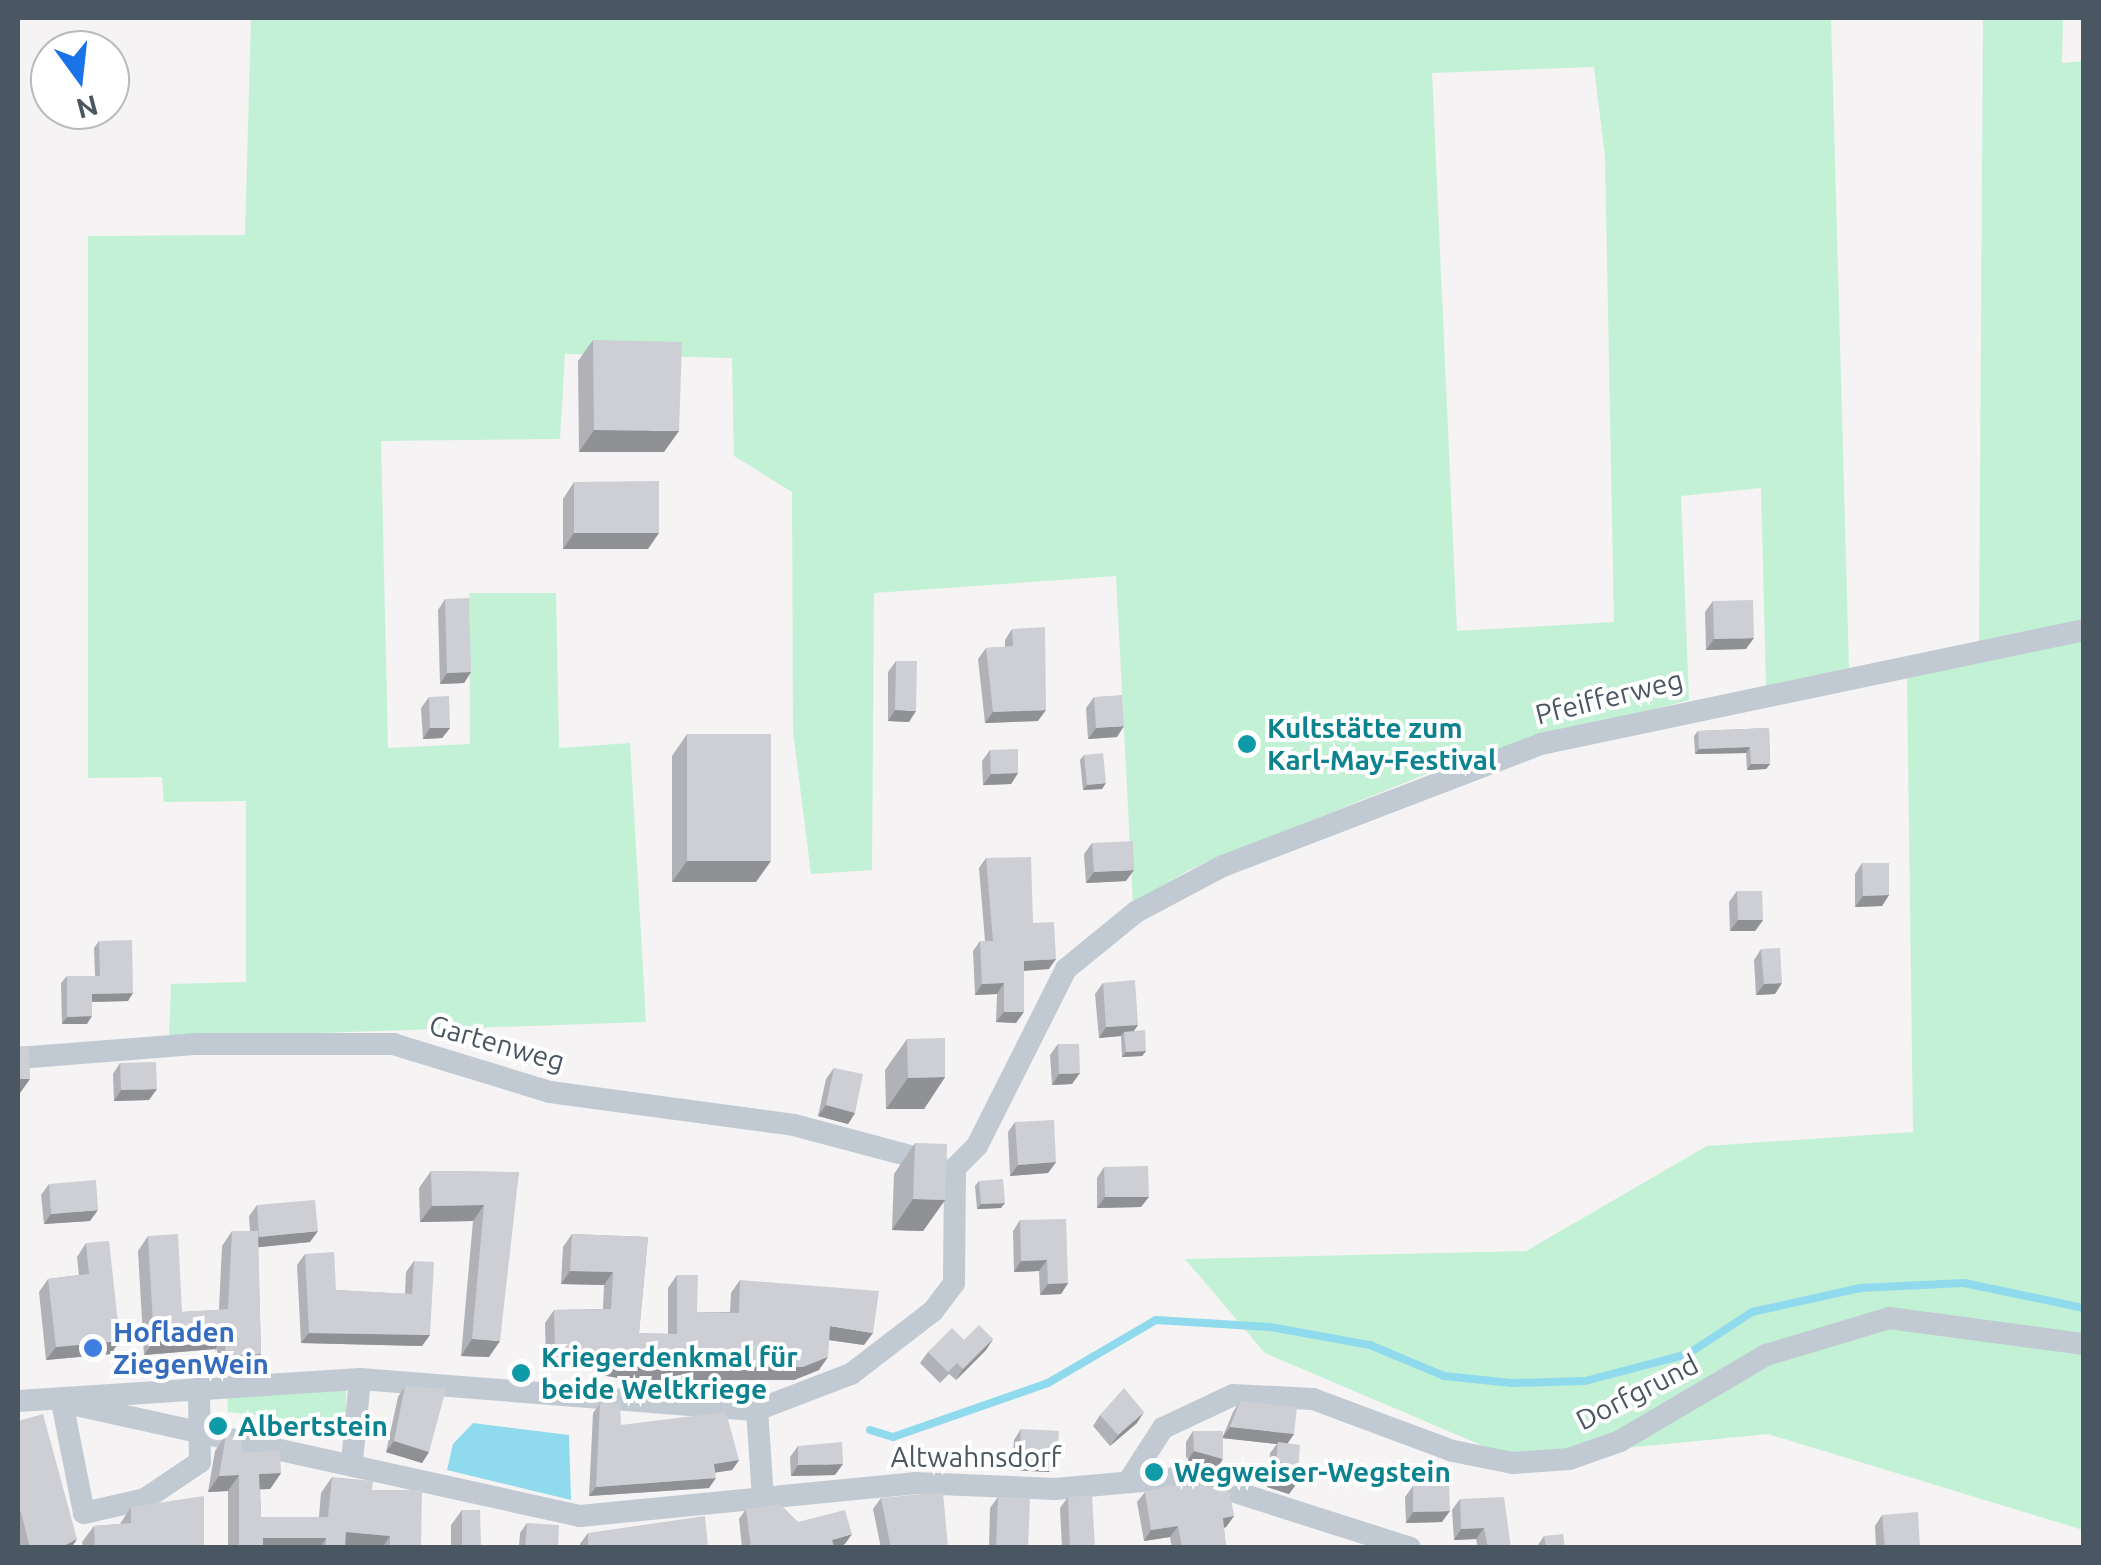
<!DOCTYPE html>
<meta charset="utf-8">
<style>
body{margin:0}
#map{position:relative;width:2101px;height:1565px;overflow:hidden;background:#f5f3f3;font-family:Ubuntu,sans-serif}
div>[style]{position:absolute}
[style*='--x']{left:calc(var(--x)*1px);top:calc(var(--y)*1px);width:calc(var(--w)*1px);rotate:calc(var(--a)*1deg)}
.green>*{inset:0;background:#c3f1d5}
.water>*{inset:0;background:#90daee}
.stream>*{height:8px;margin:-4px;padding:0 4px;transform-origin:4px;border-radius:4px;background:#90daee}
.street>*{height:22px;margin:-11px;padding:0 11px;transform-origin:11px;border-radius:11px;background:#c1cad2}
.wall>*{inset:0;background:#b0b2b7}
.shaded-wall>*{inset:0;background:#909195}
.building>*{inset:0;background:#cdcfd5}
.dots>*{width:28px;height:28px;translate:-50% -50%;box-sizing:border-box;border:5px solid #fff;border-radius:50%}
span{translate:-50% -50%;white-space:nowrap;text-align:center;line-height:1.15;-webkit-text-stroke:8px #fff;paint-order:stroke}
.street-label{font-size:28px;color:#4a5661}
.culture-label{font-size:28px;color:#0d838f;font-weight:700}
.left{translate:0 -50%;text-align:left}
.shop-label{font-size:28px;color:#366cbe;font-weight:700}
.frame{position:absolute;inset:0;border:20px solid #4a5661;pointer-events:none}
.north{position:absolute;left:30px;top:30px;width:100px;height:100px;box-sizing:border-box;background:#fff;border:2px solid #b7bbc0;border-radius:50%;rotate:165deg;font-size:28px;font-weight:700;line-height:40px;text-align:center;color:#4a5661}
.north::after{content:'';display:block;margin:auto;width:35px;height:45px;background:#1a73e8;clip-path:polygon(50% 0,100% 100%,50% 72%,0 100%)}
</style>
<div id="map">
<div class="green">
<div style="clip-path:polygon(evenodd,251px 18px,1831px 18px,1849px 669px,1766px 686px,1761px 488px,1681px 496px,1689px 700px,1461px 760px,1189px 870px,1133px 904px,1116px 576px,874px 593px,872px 870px,811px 874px,793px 731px,792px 492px,734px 456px,732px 358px,565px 354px,560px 439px,381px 441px,388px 748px,470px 744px,469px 593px,556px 593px,559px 748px,630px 743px,646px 1022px,169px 1038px,171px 984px,246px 982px,246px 801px,164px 802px,162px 777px,88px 778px,88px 236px,245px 235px,251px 18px,1594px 67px,1605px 157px,1614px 622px,1457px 631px,1432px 73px,1594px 67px)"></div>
<div style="clip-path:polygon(1983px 18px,2063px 18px,2062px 63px,2084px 61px,2083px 1530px,1768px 1434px,1514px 1459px,1265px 1353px,1185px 1259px,1526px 1251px,1707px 1146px,1913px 1132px,1907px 677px,1979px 645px)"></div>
<div style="clip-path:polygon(346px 1388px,346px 1426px,228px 1412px,227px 1393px)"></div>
</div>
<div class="water">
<div style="clip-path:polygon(473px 1423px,569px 1435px,571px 1500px,447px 1470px,453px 1444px)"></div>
</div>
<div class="stream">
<div style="--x:870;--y:1430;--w:24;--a:17"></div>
<div style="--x:893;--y:1437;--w:164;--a:-19.2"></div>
<div style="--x:1048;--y:1383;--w:125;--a:-30.3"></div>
<div style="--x:1156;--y:1320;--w:114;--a:3.5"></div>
<div style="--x:1270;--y:1327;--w:102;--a:10.2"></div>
<div style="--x:1370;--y:1345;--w:80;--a:22.7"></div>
<div style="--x:1444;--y:1376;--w:68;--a:5.9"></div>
<div style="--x:1512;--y:1383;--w:73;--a:-1.6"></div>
<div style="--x:1585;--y:1381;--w:106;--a:-14.7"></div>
<div style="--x:1688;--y:1354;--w:77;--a:-33.3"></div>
<div style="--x:1752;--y:1312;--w:111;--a:-12.5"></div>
<div style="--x:1860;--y:1288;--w:104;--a:-2.8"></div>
<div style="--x:1964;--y:1283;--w:123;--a:11.8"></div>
</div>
<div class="street">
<div style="--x:18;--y:1058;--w:180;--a:-4.5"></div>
<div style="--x:197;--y:1044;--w:196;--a:0"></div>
<div style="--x:393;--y:1044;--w:164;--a:17"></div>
<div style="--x:550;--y:1092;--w:246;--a:7.7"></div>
<div style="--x:794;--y:1125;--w:148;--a:14.9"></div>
<div style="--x:955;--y:1168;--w:31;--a:-45"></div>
<div style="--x:977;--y:1146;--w:198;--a:-63.3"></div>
<div style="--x:1066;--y:969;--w:90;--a:-39.2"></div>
<div style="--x:1136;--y:912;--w:98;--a:-27.9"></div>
<div style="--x:1223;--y:866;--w:341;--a:-21"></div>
<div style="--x:1541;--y:744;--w:555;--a:-11.86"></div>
<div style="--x:18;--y:1401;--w:343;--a:-3.7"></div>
<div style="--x:360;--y:1379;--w:398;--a:4.5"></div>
<div style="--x:757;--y:1410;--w:101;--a:-21"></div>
<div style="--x:851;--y:1374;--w:103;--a:-37.5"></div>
<div style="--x:933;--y:1311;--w:35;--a:-53"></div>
<div style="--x:954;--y:1283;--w:115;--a:-89.5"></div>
<div style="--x:62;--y:1402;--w:530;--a:12.41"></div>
<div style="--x:580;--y:1516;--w:336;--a:-5.6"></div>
<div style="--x:914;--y:1483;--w:141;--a:2.4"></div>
<div style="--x:1055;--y:1489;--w:134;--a:-5.2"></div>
<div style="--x:1188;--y:1477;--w:233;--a:17.7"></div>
<div style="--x:62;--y:1402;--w:113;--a:78.8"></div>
<div style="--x:84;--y:1513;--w:63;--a:-12.9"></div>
<div style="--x:145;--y:1499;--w:66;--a:-33.9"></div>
<div style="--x:200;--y:1462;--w:74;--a:-90.8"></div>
<div style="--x:757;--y:1410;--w:89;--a:86.1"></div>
<div style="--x:352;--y:1461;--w:82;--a:-84.4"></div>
<div style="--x:1130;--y:1479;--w:61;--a:-57.1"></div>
<div style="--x:1163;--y:1428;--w:77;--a:-25.2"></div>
<div style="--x:1233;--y:1395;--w:80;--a:2.9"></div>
<div style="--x:1313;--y:1399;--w:149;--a:20.4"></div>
<div style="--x:1453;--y:1451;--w:61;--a:11.3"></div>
<div style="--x:1513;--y:1463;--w:56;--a:-4.1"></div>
<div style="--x:1569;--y:1459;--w:54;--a:-19.4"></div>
<div style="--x:1620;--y:1441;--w:169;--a:-30.5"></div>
<div style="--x:1766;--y:1355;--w:128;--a:-16.7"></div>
<div style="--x:1889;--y:1318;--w:197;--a:7.6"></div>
</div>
<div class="wall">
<div style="clip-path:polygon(593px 340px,664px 452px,579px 452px,578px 361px)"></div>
<div style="clip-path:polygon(574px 482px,648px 549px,563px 549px,563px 499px)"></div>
<div style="clip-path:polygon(445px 599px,471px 672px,464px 683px,440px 684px,438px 610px)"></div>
<div style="clip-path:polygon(1713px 601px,1746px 649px,1706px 650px,1705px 612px)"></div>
<div style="clip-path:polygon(1012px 629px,1038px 721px,985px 723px,978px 659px,986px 648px,1005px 647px,1005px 640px)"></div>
<div style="clip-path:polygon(896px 661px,909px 722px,888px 721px,888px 672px)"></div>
<div style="clip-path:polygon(429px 697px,450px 728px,442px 738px,423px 739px,421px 708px)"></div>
<div style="clip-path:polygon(1094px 697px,1117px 737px,1088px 739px,1086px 708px)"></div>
<div style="clip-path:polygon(1769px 728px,1770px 764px,1766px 769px,1747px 770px,1746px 753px,1695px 754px,1694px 736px,1698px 731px)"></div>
<div style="clip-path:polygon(687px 734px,756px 882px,672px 882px,672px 756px)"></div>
<div style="clip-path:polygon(990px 750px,1018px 773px,1011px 784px,983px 785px,982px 761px)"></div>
<div style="clip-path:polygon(1084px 755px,1102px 789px,1083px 790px,1080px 760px)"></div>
<div style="clip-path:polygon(1092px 843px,1126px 881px,1086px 883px,1084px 854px)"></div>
<div style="clip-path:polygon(986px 858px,1033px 923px,1049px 969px,1024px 971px,1016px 1023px,996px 1022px,997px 994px,975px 995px,973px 951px,980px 941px,985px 941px,979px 868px)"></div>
<div style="clip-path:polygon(1862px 863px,1889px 895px,1882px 906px,1855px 907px,1855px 874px)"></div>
<div style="clip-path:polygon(1737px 891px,1763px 920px,1755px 931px,1730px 931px,1729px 902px)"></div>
<div style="clip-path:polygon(99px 941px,128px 1001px,92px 1002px,87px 1024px,62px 1024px,61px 983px,67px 976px,95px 976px,94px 948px)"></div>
<div style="clip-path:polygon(1761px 949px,1775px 994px,1756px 995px,1754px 960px)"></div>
<div style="clip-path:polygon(1103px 983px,1138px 1025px,1134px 1031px,1146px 1051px,1142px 1056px,1122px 1057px,1121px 1036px,1099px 1038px,1095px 994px)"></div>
<div style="clip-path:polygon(907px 1039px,945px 1077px,924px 1109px,886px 1109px,885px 1070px)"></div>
<div style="clip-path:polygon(1058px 1044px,1072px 1084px,1052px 1085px,1050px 1055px)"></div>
<div style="clip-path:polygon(120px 1063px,149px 1100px,114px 1101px,113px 1074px)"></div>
<div style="clip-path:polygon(834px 1068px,855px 1113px,848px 1124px,818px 1116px,826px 1079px)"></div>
<div style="clip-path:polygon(1015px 1122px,1056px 1162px,1048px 1173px,1010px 1176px,1008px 1132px)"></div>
<div style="clip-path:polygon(915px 1143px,945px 1200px,923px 1231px,892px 1230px,894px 1174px)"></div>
<div style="clip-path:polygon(1104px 1167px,1141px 1207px,1097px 1208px,1097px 1178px)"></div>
<div style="clip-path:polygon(431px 1171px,519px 1172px,489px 1357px,461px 1356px,473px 1221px,420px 1222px,419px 1188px)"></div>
<div style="clip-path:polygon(979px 1181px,1001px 1208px,977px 1209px,975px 1186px)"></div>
<div style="clip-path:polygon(49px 1184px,90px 1221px,44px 1224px,41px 1195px)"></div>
<div style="clip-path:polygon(257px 1205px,310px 1242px,258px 1247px,261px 1354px,252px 1368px,216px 1370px,215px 1349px,144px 1355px,138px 1251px,148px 1236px,182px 1312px,219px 1310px,222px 1246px,232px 1231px,250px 1231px,249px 1216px)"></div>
<div style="clip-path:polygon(1020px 1220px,1068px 1283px,1061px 1294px,1040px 1295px,1039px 1271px,1014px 1272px,1013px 1231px)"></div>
<div style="clip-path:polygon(572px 1234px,648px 1237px,639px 1333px,668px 1334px,668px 1288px,677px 1275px,697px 1312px,730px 1312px,731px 1293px,740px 1280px,864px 1345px,829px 1340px,819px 1370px,794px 1380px,630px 1380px,601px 1375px,601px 1364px,546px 1365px,545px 1323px,554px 1310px,603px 1309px,604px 1285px,561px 1284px,563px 1247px)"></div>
<div style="clip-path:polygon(86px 1243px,111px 1354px,46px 1360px,39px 1292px,48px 1279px,79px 1275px,77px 1257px)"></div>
<div style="clip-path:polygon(305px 1254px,336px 1290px,405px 1294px,406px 1272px,414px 1261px,422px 1346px,301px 1343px,297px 1265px)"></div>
<div style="clip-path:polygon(993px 1339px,986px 1350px,956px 1380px,949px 1374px,940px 1383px,920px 1363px,928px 1352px,964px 1340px)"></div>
<div style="clip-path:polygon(405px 1386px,429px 1452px,422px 1463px,386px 1452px,398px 1397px)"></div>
<div style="clip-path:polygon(1240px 1401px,1294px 1434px,1288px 1443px,1297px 1483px,1289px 1494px,1267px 1487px,1270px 1453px,1277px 1444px,1223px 1438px,1216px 1470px,1186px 1462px,1186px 1442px,1193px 1431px,1223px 1436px,1233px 1412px)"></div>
<div style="clip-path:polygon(600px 1404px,621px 1425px,739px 1460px,732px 1470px,715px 1472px,709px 1488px,589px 1496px,593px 1413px)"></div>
<div style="clip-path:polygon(1100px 1415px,1137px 1423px,1110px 1446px,1093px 1426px)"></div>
<div style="clip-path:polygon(18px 1421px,77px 1539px,71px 1548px,18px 1548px)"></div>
<div style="clip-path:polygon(1021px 1429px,1057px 1462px,1049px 1472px,1012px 1470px,1014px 1440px)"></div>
<div style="clip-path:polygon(226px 1435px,241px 1453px,281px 1473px,270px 1489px,260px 1489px,261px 1517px,319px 1517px,321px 1493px,332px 1477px,372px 1490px,421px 1548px,228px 1548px,228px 1491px,208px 1492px,215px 1451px)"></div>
<div style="clip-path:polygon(798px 1446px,835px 1475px,791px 1476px,790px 1457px)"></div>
<div style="clip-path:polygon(1413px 1486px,1442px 1522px,1406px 1523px,1405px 1497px)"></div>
<div style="clip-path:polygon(1145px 1492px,1234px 1516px,1226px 1527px,1224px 1528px,1226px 1548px,1172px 1548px,1170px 1537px,1144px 1541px,1137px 1502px)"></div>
<div style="clip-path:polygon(998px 1497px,1028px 1548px,989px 1548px,990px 1508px)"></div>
<div style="clip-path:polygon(1068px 1497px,1095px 1548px,1062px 1548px,1060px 1508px)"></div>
<div style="clip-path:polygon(881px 1498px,948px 1548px,881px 1548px,873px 1509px)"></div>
<div style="clip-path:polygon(1460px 1499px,1511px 1548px,1478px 1548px,1476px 1539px,1454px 1540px,1452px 1510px)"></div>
<div style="clip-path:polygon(131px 1507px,204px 1548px,83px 1548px,82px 1542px,94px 1526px,120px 1524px)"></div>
<div style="clip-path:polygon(746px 1509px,798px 1522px,845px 1544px,835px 1548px,742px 1548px,739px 1519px)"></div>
<div style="clip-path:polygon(462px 1510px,481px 1548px,451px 1548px,451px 1525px)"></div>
<div style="clip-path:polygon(1882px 1515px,1920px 1548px,1876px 1548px,1875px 1526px)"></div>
<div style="clip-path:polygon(527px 1523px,558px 1548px,519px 1548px,520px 1533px)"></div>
<div style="clip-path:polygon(588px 1533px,708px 1548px,580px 1548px,580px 1544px)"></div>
<div style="clip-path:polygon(1544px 1536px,1565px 1548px,1536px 1548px)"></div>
</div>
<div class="shaded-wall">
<div style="clip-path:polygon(594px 430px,679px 431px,664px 452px,579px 452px)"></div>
<div style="clip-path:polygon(574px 533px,659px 533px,648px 549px,563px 549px)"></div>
<div style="clip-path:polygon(1754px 638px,1746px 649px,1706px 650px,1714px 639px)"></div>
<div style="clip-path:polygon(471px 672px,464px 683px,440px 684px,447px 673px)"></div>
<div style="clip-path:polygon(895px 710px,916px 711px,909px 722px,888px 721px)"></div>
<div style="clip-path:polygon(1046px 710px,1038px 721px,985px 723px,993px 712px)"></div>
<div style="clip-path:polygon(1124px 726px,1117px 737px,1088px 739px,1096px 728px)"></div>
<div style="clip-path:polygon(430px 728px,450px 728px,442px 738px,423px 739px)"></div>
<div style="clip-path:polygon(1750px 747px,1746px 753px,1695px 754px,1699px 749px)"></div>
<div style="clip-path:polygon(1751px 764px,1770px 764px,1766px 769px,1747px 770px)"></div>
<div style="clip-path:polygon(1018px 773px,1011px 784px,983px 785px,991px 774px)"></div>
<div style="clip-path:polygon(1106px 783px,1102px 789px,1083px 790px,1087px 785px)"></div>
<div style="clip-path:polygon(687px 861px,771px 861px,756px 882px,672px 882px)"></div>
<div style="clip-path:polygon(1134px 870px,1126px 881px,1086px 883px,1094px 872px)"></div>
<div style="clip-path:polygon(1889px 895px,1882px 906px,1855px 907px,1863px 896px)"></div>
<div style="clip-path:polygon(1738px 920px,1763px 920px,1755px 931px,1730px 931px)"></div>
<div style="clip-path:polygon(1056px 959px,1049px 969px,1017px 971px,1024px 961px)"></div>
<div style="clip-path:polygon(1004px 983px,997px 994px,975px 995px,982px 984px)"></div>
<div style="clip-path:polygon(1782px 983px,1775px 994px,1756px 995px,1764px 984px)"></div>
<div style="clip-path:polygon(133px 993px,128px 1001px,86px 1002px,92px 994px)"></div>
<div style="clip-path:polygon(1004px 1012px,1024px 1012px,1016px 1023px,996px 1022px)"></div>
<div style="clip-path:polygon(92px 1016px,87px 1024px,62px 1024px,67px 1017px)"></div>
<div style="clip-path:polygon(1138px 1025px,1131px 1035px,1124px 1032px,1121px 1036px,1099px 1038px,1106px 1027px)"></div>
<div style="clip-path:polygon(1146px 1051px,1142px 1056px,1122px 1057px,1126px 1052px)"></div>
<div style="clip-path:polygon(1080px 1073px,1072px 1084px,1052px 1085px,1059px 1074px)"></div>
<div style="clip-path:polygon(945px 1077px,924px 1109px,886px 1109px,908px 1078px)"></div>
<div style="clip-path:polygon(18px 1079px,30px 1079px,18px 1096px)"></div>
<div style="clip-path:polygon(157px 1089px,149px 1100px,114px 1101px,121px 1090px)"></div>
<div style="clip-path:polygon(826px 1105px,855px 1113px,848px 1124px,818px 1116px)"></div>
<div style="clip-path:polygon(1056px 1162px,1048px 1173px,1010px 1176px,1018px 1165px)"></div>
<div style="clip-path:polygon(1105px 1197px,1149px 1197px,1141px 1207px,1097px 1208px)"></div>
<div style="clip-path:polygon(913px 1199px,945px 1200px,923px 1231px,892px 1230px)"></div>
<div style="clip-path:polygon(1005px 1203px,1001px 1208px,977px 1209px,981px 1204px)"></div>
<div style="clip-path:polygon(484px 1205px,473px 1221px,420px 1222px,432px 1206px)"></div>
<div style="clip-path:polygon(98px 1210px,90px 1221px,44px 1224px,51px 1214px)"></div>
<div style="clip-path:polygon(318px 1231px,310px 1242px,252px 1248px,259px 1237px)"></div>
<div style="clip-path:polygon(1047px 1260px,1039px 1271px,1014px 1272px,1021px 1261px)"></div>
<div style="clip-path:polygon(570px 1271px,613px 1272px,604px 1285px,561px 1284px)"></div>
<div style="clip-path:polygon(1068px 1283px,1061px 1294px,1040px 1295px,1048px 1284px)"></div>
<div style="clip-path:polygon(830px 1326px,873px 1333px,864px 1345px,821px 1339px)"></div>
<div style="clip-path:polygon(309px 1333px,430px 1335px,422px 1346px,301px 1343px)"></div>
<div style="clip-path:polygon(224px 1334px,215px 1349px,144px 1355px,154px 1341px)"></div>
<div style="clip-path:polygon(472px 1339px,500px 1341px,489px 1357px,461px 1356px)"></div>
<div style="clip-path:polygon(993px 1339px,986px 1350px,956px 1380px,963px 1369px)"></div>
<div style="clip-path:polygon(120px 1341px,111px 1354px,46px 1360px,56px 1347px)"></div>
<div style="clip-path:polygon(610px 1351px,601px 1364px,546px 1365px,555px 1352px)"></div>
<div style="clip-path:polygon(261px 1354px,252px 1368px,216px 1370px,226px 1356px)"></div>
<div style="clip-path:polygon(828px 1357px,819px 1370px,794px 1380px,630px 1380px,601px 1375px,610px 1362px)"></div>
<div style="clip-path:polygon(1144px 1412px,1137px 1423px,1110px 1446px,1118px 1435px)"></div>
<div style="clip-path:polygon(1230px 1427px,1294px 1434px,1286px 1445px,1222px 1438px)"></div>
<div style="clip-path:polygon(394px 1441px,429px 1452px,422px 1463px,386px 1452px)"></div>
<div style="clip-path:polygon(1194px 1451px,1223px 1459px,1216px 1470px,1186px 1462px)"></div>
<div style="clip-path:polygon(1019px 1459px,1057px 1462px,1049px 1472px,1012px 1470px)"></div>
<div style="clip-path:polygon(739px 1460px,732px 1470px,707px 1474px,714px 1464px)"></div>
<div style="clip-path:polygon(843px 1464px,835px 1475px,791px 1476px,798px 1465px)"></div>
<div style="clip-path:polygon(281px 1473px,270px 1489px,248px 1490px,259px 1474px)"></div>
<div style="clip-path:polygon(239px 1475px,228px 1491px,208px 1492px,219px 1476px)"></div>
<div style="clip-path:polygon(1275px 1476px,1297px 1483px,1289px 1494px,1267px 1487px)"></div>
<div style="clip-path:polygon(716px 1478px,709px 1488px,589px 1496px,596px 1487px)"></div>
<div style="clip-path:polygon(1450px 1511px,1442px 1522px,1406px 1523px,1413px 1512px)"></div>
<div style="clip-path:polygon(1234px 1516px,1226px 1527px,1215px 1529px,1223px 1518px)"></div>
<div style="clip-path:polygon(1178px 1526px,1170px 1537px,1144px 1541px,1151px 1530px)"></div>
<div style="clip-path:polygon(1484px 1528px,1476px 1539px,1454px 1540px,1461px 1529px)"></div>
<div style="clip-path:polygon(346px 1532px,390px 1536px,382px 1548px,335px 1548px)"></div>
<div style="clip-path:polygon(852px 1534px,845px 1544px,835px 1548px,832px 1540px)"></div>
<div style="clip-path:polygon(263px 1538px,326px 1538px,320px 1548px,256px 1548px)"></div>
<div style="clip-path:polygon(77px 1539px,71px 1548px,60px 1548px)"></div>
</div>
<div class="building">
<div style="clip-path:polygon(593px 340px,682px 342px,679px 431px,594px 430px)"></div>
<div style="clip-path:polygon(659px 481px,659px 533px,574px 533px,574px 482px)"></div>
<div style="clip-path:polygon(469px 598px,471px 672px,447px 673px,445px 599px)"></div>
<div style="clip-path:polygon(1753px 600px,1754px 638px,1714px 639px,1713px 601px)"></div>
<div style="clip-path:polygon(1045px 627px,1046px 710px,993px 712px,986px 648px,1013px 646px,1012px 629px)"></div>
<div style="clip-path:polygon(896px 661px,917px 661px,916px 711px,895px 710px)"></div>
<div style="clip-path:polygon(1122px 695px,1124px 726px,1096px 728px,1094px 697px)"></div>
<div style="clip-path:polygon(449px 696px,450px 728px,430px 728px,429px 697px)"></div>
<div style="clip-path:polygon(1769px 728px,1770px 764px,1751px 764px,1750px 747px,1699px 749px,1698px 731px)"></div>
<div style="clip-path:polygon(687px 734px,771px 734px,771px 861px,687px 861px)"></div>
<div style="clip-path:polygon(1018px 749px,1018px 773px,991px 774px,990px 750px)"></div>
<div style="clip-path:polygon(1103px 753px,1106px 783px,1087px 785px,1084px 755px)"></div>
<div style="clip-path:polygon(1133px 841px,1134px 870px,1094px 872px,1092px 843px)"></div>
<div style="clip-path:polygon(1031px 857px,1033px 923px,1054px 922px,1056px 959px,1024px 961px,1024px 1012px,1004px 1012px,1004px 983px,982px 984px,980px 941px,993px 941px,986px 858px)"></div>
<div style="clip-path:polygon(1862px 863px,1889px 863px,1889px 895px,1863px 896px)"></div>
<div style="clip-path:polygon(1737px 891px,1762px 891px,1763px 920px,1738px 920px)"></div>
<div style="clip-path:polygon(132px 940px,133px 993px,92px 994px,92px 1016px,67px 1017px,67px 976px,100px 976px,99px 941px)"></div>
<div style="clip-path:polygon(1780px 948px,1782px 983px,1764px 984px,1761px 949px)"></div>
<div style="clip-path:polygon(1135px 980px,1138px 1025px,1106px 1027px,1103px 983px)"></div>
<div style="clip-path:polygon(1145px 1030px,1146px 1051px,1126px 1052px,1124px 1032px)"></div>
<div style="clip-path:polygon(945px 1038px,945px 1077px,908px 1078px,907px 1039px)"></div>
<div style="clip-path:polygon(1058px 1044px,1079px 1044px,1080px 1073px,1059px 1074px)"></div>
<div style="clip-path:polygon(29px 1046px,30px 1079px,18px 1079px,18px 1047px)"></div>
<div style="clip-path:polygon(156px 1062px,157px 1089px,121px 1090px,120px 1063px)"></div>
<div style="clip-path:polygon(834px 1068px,863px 1074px,855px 1113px,826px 1105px)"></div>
<div style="clip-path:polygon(1054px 1120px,1056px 1162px,1018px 1165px,1015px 1122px)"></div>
<div style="clip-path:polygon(915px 1143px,947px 1144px,945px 1200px,913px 1199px)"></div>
<div style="clip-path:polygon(1148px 1166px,1149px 1197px,1105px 1197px,1104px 1167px)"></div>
<div style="clip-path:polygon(431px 1171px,519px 1172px,500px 1341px,472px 1339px,484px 1205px,432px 1206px)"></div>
<div style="clip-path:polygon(1003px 1179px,1005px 1203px,981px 1204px,979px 1181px)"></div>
<div style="clip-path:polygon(96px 1180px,98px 1210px,51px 1214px,49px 1184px)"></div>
<div style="clip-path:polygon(315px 1200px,318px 1231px,259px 1237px,257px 1205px)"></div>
<div style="clip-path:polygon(1066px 1219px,1068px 1283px,1048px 1284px,1047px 1260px,1021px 1261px,1020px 1220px)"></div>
<div style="clip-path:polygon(232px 1231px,258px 1231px,261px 1354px,226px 1356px,224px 1334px,154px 1341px,148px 1236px,178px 1234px,182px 1312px,228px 1309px)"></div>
<div style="clip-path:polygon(572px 1234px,648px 1237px,639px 1333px,677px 1334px,677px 1275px,698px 1275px,697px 1312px,739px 1313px,740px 1280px,879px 1291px,873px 1333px,830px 1326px,828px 1357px,803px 1367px,639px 1367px,610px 1362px,610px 1351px,555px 1352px,554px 1310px,611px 1309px,613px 1272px,570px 1271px)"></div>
<div style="clip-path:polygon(109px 1241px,120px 1341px,56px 1347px,48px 1279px,89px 1274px,86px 1243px)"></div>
<div style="clip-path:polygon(334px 1252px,336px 1290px,412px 1294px,414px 1261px,434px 1262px,430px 1335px,309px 1333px,305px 1254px)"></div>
<div style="clip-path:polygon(979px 1325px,993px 1339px,963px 1369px,957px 1363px,948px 1372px,928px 1352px,952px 1328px,964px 1340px)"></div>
<div style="clip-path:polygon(405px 1386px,446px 1389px,429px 1452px,394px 1441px)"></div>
<div style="clip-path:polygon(1124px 1388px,1144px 1412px,1118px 1435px,1100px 1415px)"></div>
<div style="clip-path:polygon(1240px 1401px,1297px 1407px,1294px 1434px,1230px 1427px)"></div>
<div style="clip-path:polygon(600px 1404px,620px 1404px,621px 1425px,726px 1412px,739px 1460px,714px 1464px,716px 1478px,596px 1487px)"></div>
<div style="clip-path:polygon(43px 1414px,77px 1539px,60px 1548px,30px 1548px,21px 1512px,18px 1513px,18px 1475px,19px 1475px,18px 1468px,18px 1421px)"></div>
<div style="clip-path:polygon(1021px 1429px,1059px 1431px,1057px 1462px,1019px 1459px)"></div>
<div style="clip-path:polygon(1193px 1431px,1223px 1431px,1223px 1459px,1194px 1451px)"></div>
<div style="clip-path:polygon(226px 1435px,242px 1439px,241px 1453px,280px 1450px,281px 1473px,259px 1474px,261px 1517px,328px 1517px,332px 1477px,373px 1481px,372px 1490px,422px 1490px,421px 1548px,390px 1548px,390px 1536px,346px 1532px,345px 1548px,326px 1548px,326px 1538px,263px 1538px,263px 1548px,239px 1548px,239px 1475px,219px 1476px)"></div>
<div style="clip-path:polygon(842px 1442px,843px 1464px,798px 1465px,798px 1446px)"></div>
<div style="clip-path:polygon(1278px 1442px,1300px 1445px,1297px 1483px,1275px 1476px)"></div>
<div style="clip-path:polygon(1194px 1481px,1230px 1493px,1234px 1516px,1223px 1518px,1226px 1548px,1182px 1548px,1178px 1526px,1151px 1530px,1145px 1492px)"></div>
<div style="clip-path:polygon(1449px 1485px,1450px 1511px,1413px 1512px,1413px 1486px)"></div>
<div style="clip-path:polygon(943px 1492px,948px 1548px,891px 1548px,881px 1498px)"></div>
<div style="clip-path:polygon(1092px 1495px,1095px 1548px,1070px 1548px,1068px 1497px)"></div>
<div style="clip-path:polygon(204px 1496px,204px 1548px,95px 1548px,94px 1526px,131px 1523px,131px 1507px)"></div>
<div style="clip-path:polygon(998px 1497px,1030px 1498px,1028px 1548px,996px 1548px)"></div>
<div style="clip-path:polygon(1504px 1497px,1511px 1548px,1488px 1548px,1484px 1528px,1461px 1529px,1460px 1499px)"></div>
<div style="clip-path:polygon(780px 1504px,798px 1522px,845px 1510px,852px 1534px,832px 1540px,834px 1548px,751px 1548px,746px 1509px)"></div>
<div style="clip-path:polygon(462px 1510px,480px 1510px,481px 1548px,462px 1548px)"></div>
<div style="clip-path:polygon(1918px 1512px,1920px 1548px,1885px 1548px,1882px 1515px)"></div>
<div style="clip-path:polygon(705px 1516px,708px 1548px,588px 1548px,588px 1533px)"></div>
<div style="clip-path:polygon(527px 1523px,559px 1525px,558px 1548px,525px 1548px)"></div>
<div style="clip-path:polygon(1563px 1534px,1565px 1548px,1546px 1548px,1544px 1536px)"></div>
</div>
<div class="dots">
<div style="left:1247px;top:744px;background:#0f9aa8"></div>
<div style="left:93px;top:1348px;background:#3f7fe0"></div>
<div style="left:521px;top:1373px;background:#0f9aa8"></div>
<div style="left:218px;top:1426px;background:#0f9aa8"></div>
<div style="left:1154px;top:1472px;background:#0f9aa8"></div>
</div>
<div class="street-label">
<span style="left:1609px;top:697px;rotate:-14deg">Pfeifferweg</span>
<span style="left:497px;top:1043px;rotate:16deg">Gartenweg</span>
<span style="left:1637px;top:1392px;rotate:-27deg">Dorfgrund</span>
<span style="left:976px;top:1457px">Altwahnsdorf</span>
</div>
<div class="culture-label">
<span class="left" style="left:1267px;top:744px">Kultstätte zum<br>Karl-May-Festival</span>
<span class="left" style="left:541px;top:1373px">Kriegerdenkmal für<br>beide Weltkriege</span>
<span class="left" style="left:238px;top:1426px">Albertstein</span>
<span class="left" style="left:1174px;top:1472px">Wegweiser-Wegstein</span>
</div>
<div class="shop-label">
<span class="left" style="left:113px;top:1348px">Hofladen<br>ZiegenWein</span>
</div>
<div class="frame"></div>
<div class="north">N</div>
</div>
